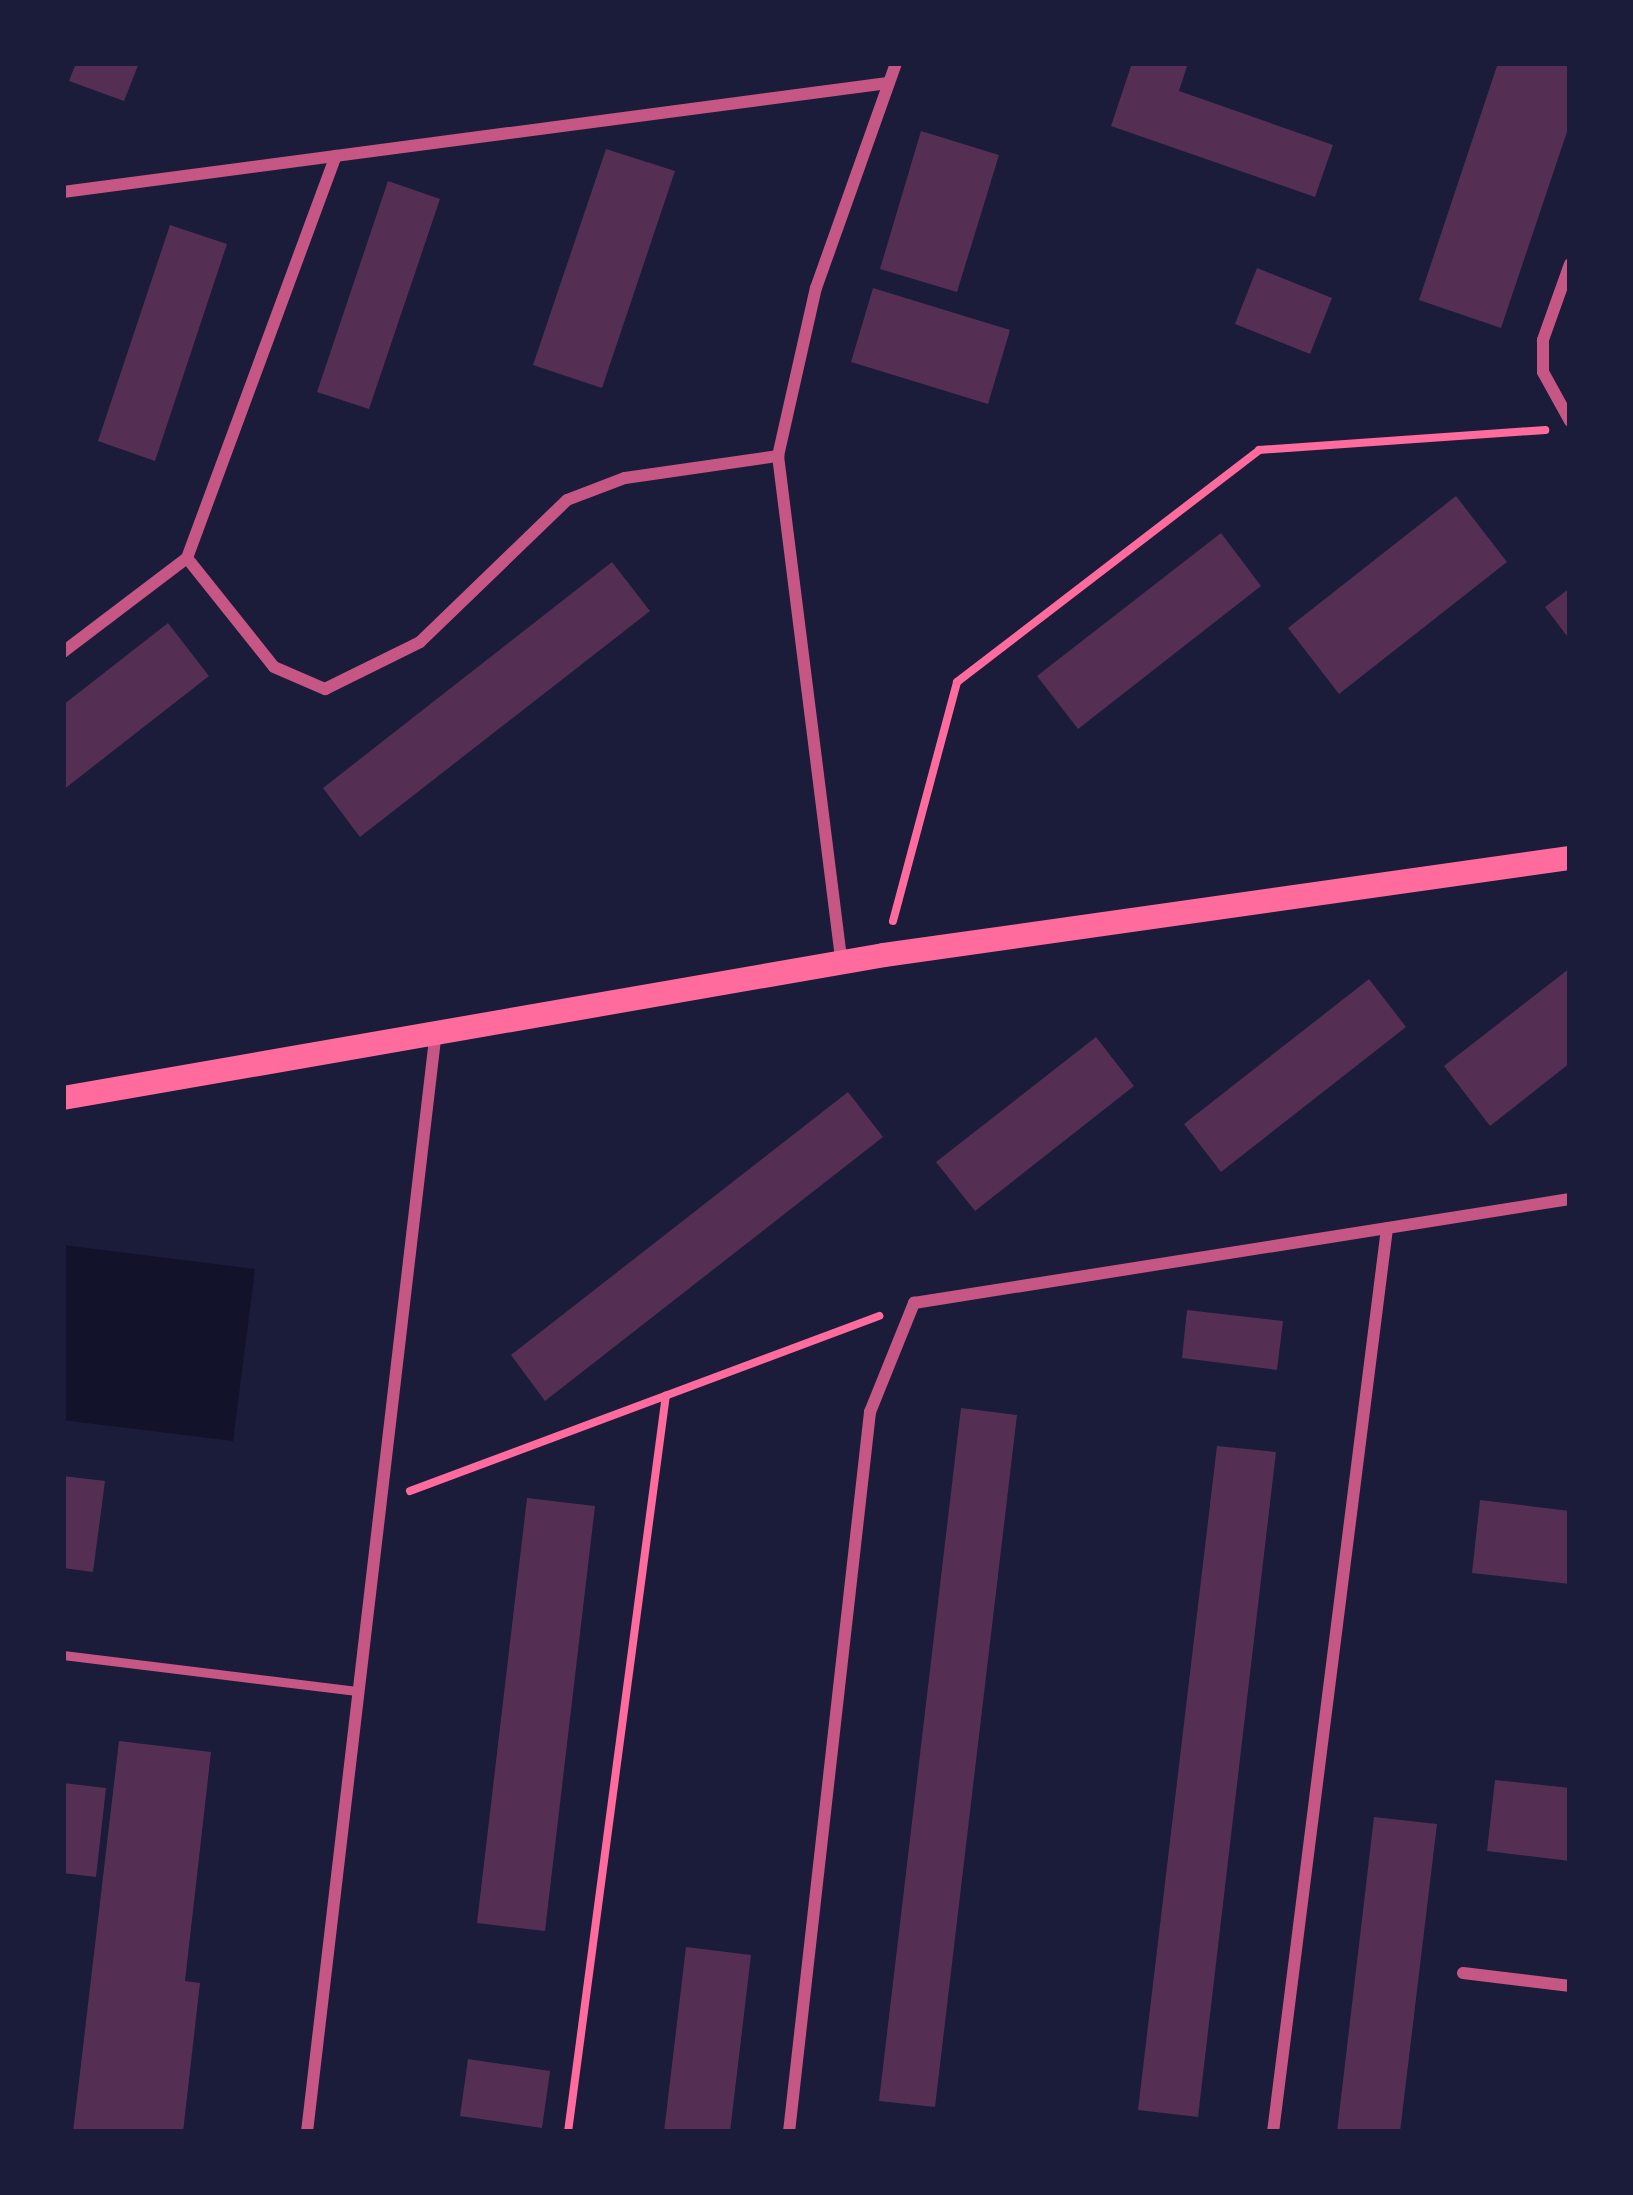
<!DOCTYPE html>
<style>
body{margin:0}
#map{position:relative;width:1633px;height:2195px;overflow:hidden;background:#1b1b3a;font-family:Barlow,sans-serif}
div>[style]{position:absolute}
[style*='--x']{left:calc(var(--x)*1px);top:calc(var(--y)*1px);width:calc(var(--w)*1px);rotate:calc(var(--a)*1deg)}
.water>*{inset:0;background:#12122b}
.building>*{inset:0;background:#542f53}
.path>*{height:8px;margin:-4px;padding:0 4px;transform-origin:4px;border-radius:4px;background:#ff6b9d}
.service>*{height:9px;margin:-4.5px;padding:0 4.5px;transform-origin:4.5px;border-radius:4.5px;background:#c65784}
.minor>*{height:12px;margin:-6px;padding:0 6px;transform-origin:6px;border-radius:6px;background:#c65784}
.secondary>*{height:24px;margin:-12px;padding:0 12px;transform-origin:12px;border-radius:12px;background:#ff6b9d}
span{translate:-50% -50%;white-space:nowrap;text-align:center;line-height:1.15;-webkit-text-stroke:12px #1b1b3a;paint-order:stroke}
.frame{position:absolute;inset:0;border:66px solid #1b1b3a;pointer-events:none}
</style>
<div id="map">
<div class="water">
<div style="clip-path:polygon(63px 1245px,255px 1269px,233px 1441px,63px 1420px)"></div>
</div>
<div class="building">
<div style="clip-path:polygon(76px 63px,139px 63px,124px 101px,69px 81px)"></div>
<div style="clip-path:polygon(1132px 63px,1188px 63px,1179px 91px,1333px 145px,1315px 197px,1111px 126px)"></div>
<div style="clip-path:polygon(1498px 63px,1570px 63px,1570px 123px,1501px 328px,1419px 300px)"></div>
<div style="clip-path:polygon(921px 131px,999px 155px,957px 292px,880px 269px)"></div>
<div style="clip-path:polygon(606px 149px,675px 171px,602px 388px,533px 365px)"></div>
<div style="clip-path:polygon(388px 181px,440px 199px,369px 409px,317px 392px)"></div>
<div style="clip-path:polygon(170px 225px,227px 244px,155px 461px,98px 441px)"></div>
<div style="clip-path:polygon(1257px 268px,1332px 298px,1310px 354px,1235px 324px)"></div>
<div style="clip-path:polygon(873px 288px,1010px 330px,988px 404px,851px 362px)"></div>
<div style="clip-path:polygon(1456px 496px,1507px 562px,1339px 694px,1288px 628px)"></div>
<div style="clip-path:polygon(1221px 533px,1261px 586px,1078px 729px,1037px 676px)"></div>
<div style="clip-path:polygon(612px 562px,650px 611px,360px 837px,323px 788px)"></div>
<div style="clip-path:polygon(1570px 588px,1570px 640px,1545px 607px)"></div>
<div style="clip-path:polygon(168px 623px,209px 676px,63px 790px,63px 705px)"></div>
<div style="clip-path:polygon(1570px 968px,1570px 1063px,1490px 1126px,1444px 1066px)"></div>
<div style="clip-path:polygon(1369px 979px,1406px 1027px,1221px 1172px,1184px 1124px)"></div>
<div style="clip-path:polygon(1096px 1037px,1134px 1086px,975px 1211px,936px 1162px)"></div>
<div style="clip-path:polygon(848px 1092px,883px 1137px,545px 1401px,511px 1355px)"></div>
<div style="clip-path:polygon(1187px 1310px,1283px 1321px,1277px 1370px,1182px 1358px)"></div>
<div style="clip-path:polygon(961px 1408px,1017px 1415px,935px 2107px,879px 2101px)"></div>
<div style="clip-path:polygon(1217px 1446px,1276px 1452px,1198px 2117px,1138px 2110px)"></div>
<div style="clip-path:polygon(63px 1476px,105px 1481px,93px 1572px,63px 1568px)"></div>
<div style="clip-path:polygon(527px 1498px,595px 1506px,545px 1931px,477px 1923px)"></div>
<div style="clip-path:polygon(1480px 1500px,1570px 1511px,1570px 1584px,1472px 1573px)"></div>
<div style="clip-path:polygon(119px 1741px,211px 1752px,185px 1981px,200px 1983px,183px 2132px,73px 2132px)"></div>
<div style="clip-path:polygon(1495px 1780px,1570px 1788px,1570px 1861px,1487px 1851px)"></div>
<div style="clip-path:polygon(63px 1783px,106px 1788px,96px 1877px,63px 1873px)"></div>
<div style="clip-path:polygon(1374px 1817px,1437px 1824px,1400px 2132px,1337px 2132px)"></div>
<div style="clip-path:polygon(686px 1947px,751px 1955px,730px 2132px,664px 2132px)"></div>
<div style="clip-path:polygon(468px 2059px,550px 2071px,542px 2128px,460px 2116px)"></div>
</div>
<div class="path">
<div style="--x:893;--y:921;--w:247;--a:-75"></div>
<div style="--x:957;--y:682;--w:381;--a:-37.5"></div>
<div style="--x:1259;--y:450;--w:287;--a:-4"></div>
<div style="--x:410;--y:1491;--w:501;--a:-20.46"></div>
<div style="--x:568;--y:2132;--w:743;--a:-82.43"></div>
</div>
<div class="service">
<div style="--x:63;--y:1655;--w:296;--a:7"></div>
</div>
<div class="minor">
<div style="--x:63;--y:192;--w:832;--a:-7.53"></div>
<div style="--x:1570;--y:264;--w:81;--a:109.6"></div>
<div style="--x:1543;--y:340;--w:32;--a:90"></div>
<div style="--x:1543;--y:372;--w:56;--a:61.1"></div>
<div style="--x:187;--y:558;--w:139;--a:51.4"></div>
<div style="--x:274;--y:667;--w:56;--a:23.3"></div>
<div style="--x:325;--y:689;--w:106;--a:-26.3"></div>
<div style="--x:420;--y:642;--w:204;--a:-44"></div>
<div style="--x:567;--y:500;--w:62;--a:-20.8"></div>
<div style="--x:625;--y:478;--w:155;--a:-8.2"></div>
<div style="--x:63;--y:652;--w:156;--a:-37.2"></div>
<div style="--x:187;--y:558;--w:429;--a:-69.7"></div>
<div style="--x:842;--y:966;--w:514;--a:-97.15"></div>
<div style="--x:778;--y:456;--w:172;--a:-77.3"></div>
<div style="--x:816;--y:288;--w:239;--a:-70.4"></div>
<div style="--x:1463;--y:1973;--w:108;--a:6.9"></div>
<div style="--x:307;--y:2132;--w:1100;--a:-83.32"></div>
<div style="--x:789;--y:2132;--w:725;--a:-83.58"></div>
<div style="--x:870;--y:1412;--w:118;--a:-68"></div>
<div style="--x:914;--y:1303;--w:664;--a:-9.01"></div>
<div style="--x:1273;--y:2132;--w:911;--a:-82.81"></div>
</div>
<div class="secondary">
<div style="--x:63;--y:1098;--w:833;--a:-9.88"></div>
<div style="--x:884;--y:955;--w:693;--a:-8.05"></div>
</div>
<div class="frame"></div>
</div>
